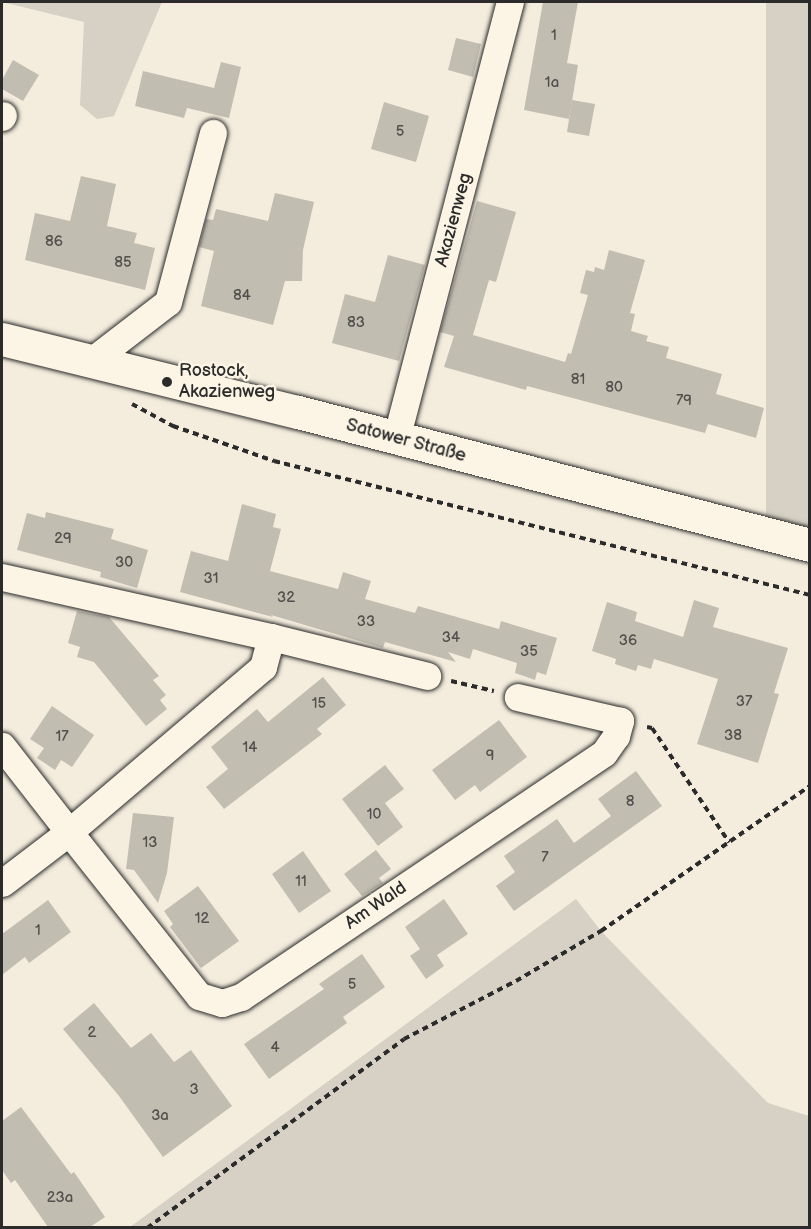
<!DOCTYPE html>
<meta charset="utf-8">
<style>
body{margin:0}
#map{position:relative;width:811px;height:1229px;overflow:hidden;background:#f4edde;font-family:"Balsamiq Sans",sans-serif}
div>[style]{position:absolute}
[style*='--x']{left:calc(var(--x)*1px);top:calc(var(--y)*1px);width:calc(var(--w)*1px);rotate:calc(var(--a)*1deg)}
.green>*{inset:0;background:#d6d1c4}
.building>*{inset:0;background:#c2bdb1}
.path>*{height:4px;margin-top:-2px;transform-origin:0;background:repeating-linear-gradient(90deg,#2b2b2b 0 6px,transparent 0 10.5px)}
.roads{filter:drop-shadow(0 0 2px #2b2b2b) drop-shadow(0 0 2px #2b2b2b)}
.minor>*{height:27px;margin:-13.5px;padding:0 13.5px;transform-origin:13.5px;border-radius:13.5px;background:#fcf5e5}
.major>*{height:33px;margin:-16.5px;padding:0 16.5px;transform-origin:16.5px;border-radius:16.5px;background:#fcf5e5}
.dots>*{width:16px;height:16px;translate:-50% -50%;box-sizing:border-box;border:3px solid #fcf5e5;border-radius:50%}
span{translate:-50% -50%;white-space:nowrap;text-align:center;line-height:1.15;-webkit-text-stroke:5px #fcf5e5;paint-order:stroke}
.number-label{font-size:15px;color:#51504c}
.number-label span{-webkit-text-stroke-width:0}
.street-label{font-size:18px;color:#2b2b2b}
.poi-label{font-size:18px;color:#2b2b2b}
.left{translate:0 -50%;text-align:left}
.frame{position:absolute;inset:0;border:3px solid #2b2b2b;pointer-events:none}
</style>
<div id="map">
<div class="green">
<div style="clip-path:polygon(2px 2px,162px 2px,114px 116px,97px 119px,80px 105px,84px 22px)"></div>
<div style="clip-path:polygon(766px 2px,809px 2px,809px 545px,766px 534px)"></div>
<div style="clip-path:polygon(576px 899px,601px 931px,768px 1103px,809px 1116px,809px 1227px,130px 1227px)"></div>
</div>
<div class="building">
<div style="clip-path:polygon(543px 2px,578px 2px,567px 63px,578px 65px,569px 119px,524px 110px)"></div>
<div style="clip-path:polygon(456px 38px,481px 44px,473px 77px,448px 70px)"></div>
<div style="clip-path:polygon(13px 60px,39px 75px,23px 101px,2px 89px,2px 80px)"></div>
<div style="clip-path:polygon(221px 62px,241px 67px,229px 118px,187px 108px,184px 118px,135px 106px,143px 71px,214px 88px)"></div>
<div style="clip-path:polygon(572px 100px,595px 104px,589px 136px,567px 132px)"></div>
<div style="clip-path:polygon(384px 102px,429px 116px,416px 162px,371px 149px)"></div>
<div style="clip-path:polygon(81px 176px,116px 184px,107px 226px,137px 233px,134px 243px,155px 248px,145px 290px,25px 260px,35px 213px,70px 221px)"></div>
<div style="clip-path:polygon(275px 193px,314px 202px,303px 250px,302px 281px,285px 281px,273px 325px,201px 306px,214px 251px,199px 247px,206px 219px,213px 220px,216px 209px,268px 221px)"></div>
<div style="clip-path:polygon(477px 201px,516px 212px,496px 282px,489px 280px,473px 335px,565px 362px,568px 353px,571px 354px,588px 295px,580px 293px,586px 270px,594px 272px,595px 267px,604px 270px,609px 250px,645px 260px,630px 313px,635px 314px,631px 331px,648px 336px,646px 341px,669px 347px,666px 358px,722px 374px,716px 394px,764px 408px,756px 438px,708px 424px,705px 433px,527px 386px,526px 390px,444px 367px,454px 336px,440px 332px)"></div>
<div style="clip-path:polygon(388px 255px,425px 265px,399px 361px,332px 343px,345px 294px,375px 302px)"></div>
<div style="clip-path:polygon(242px 504px,276px 514px,273px 527px,281px 529px,270px 571px,338px 589px,343px 572px,371px 581px,365px 599px,415px 613px,418px 606px,499px 629px,501px 621px,557px 638px,546px 675px,537px 672px,535px 680px,515px 673px,517px 663px,473px 649px,470px 659px,448px 652px,456px 662px,385px 642px,383px 648px,271px 615px,273px 617px,180px 592px,191px 551px,228px 561px)"></div>
<div style="clip-path:polygon(46px 512px,114px 529px,111px 539px,148px 550px,137px 588px,100px 577px,101px 572px,17px 550px,27px 513px,45px 518px)"></div>
<div style="clip-path:polygon(694px 600px,719px 608px,713px 627px,788px 648px,774px 693px,779px 694px,758px 763px,697px 744px,718px 679px,654px 659px,651px 669px,638px 665px,636px 671px,615px 664px,616px 659px,592px 651px,607px 602px,637px 612px,635px 621px,683px 637px)"></div>
<div style="clip-path:polygon(77px 611px,109px 617px,159px 676px,153px 680px,166px 695px,160px 700px,167px 709px,146px 726px,94px 662px,77px 657px,80px 647px,68px 643px)"></div>
<div style="clip-path:polygon(323px 677px,346px 705px,317px 729px,322px 734px,224px 809px,206px 787px,228px 769px,211px 747px,257px 709px,268px 722px)"></div>
<div style="clip-path:polygon(52px 706px,94px 735px,72px 767px,61px 760px,55px 770px,37px 758px,44px 748px,30px 739px)"></div>
<div style="clip-path:polygon(499px 720px,527px 757px,480px 792px,475px 785px,455px 800px,432px 770px)"></div>
<div style="clip-path:polygon(385px 765px,404px 789px,385px 803px,403px 827px,378px 846px,342px 799px)"></div>
<div style="clip-path:polygon(636px 771px,662px 806px,514px 911px,496px 886px,515px 872px,504px 856px,557px 819px,574px 843px,611px 816px,598px 799px)"></div>
<div style="clip-path:polygon(133px 813px,174px 817px,167px 873px,158px 903px,134px 870px,126px 869px)"></div>
<div style="clip-path:polygon(376px 850px,391px 869px,379px 878px,383px 883px,362px 896px,344px 874px)"></div>
<div style="clip-path:polygon(303px 851px,331px 891px,299px 913px,272px 874px)"></div>
<div style="clip-path:polygon(198px 886px,239px 941px,201px 968px,170px 927px,173px 924px,164px 911px)"></div>
<div style="clip-path:polygon(444px 899px,468px 934px,437px 955px,444px 966px,426px 979px,410px 956px,420px 949px,405px 927px)"></div>
<div style="clip-path:polygon(48px 900px,71px 932px,29px 963px,25px 957px,2px 975px,2px 934px)"></div>
<div style="clip-path:polygon(362px 954px,385px 987px,343px 1017px,347px 1023px,269px 1079px,244px 1044px,324px 989px,319px 984px)"></div>
<div style="clip-path:polygon(94px 1003px,131px 1048px,151px 1033px,174px 1062px,191px 1050px,232px 1106px,163px 1157px,119px 1096px,63px 1029px)"></div>
<div style="clip-path:polygon(21px 1107px,71px 1174px,74px 1172px,105px 1217px,90px 1227px,48px 1227px,15px 1180px,11px 1183px,2px 1170px,2px 1121px)"></div>
</div>
<div class="path">
<div style="--x:132;--y:404;--w:47;--a:28.2"></div>
<div style="--x:173;--y:426;--w:107;--a:19.1"></div>
<div style="--x:274;--y:461;--w:552;--a:14.04"></div>
<div style="--x:451;--y:681;--w:44;--a:13.1"></div>
<div style="--x:647;--y:727;--w:5;--a:11"></div>
<div style="--x:652;--y:728;--w:138;--a:56"></div>
<div style="--x:147;--y:1228;--w:319;--a:-36.3"></div>
<div style="--x:404;--y:1039;--w:126;--a:-27.4"></div>
<div style="--x:516;--y:981;--w:99;--a:-30.5"></div>
<div style="--x:601;--y:931;--w:254;--a:-34.8"></div>
</div>
<div class="roads">
<div class="minor">
<div style="--x:2;--y:117;--w:2;--a:-63"></div>
<div style="--x:90;--y:362;--w:98;--a:-37.6"></div>
<div style="--x:168;--y:302;--w:175;--a:-75.1"></div>
<div style="--x:396;--y:439;--w:452;--a:-75.4"></div>
<div style="--x:2;--y:577;--w:276;--a:12.6"></div>
<div style="--x:271;--y:637;--w:161;--a:14"></div>
<div style="--x:271;--y:637;--w:31;--a:105"></div>
<div style="--x:263;--y:667;--w:255;--a:139.6"></div>
<div style="--x:69;--y:832;--w:209;--a:51.6"></div>
<div style="--x:199;--y:996;--w:24;--a:17"></div>
<div style="--x:222;--y:1003;--w:20;--a:-18"></div>
<div style="--x:241;--y:997;--w:437;--a:-33.9"></div>
<div style="--x:604;--y:753;--w:21;--a:-55"></div>
<div style="--x:616;--y:736;--w:16;--a:-75"></div>
<div style="--x:620;--y:721;--w:105;--a:-166.8"></div>
<div style="--x:2;--y:746;--w:109;--a:52.1"></div>
<div style="--x:69;--y:832;--w:84;--a:142.7"></div>
</div>
<div class="major">
<div style="--x:2;--y:339;--w:305;--a:13.9"></div>
<div style="--x:298;--y:412;--w:529;--a:14.56"></div>
</div>
</div>
<div class="dots">
<div style="left:167px;top:382px;background:#2b2b2b"></div>
</div>
<div class="number-label">
<span style="left:554px;top:36px">1</span>
<span style="left:552px;top:83px">1a</span>
<span style="left:400px;top:132px">5</span>
<span style="left:54px;top:242px">86</span>
<span style="left:123px;top:263px">85</span>
<span style="left:242px;top:296px">84</span>
<span style="left:356px;top:323px">83</span>
<span style="left:578px;top:380px">81</span>
<span style="left:614px;top:388px">80</span>
<span style="left:684px;top:401px">79</span>
<span style="left:63px;top:539px">29</span>
<span style="left:124px;top:563px">30</span>
<span style="left:211px;top:579px">31</span>
<span style="left:286px;top:598px">32</span>
<span style="left:366px;top:622px">33</span>
<span style="left:451px;top:638px">34</span>
<span style="left:628px;top:641px">36</span>
<span style="left:529px;top:652px">35</span>
<span style="left:744px;top:702px">37</span>
<span style="left:319px;top:704px">15</span>
<span style="left:733px;top:736px">38</span>
<span style="left:62px;top:737px">17</span>
<span style="left:250px;top:748px">14</span>
<span style="left:490px;top:756px">9</span>
<span style="left:630px;top:802px">8</span>
<span style="left:374px;top:815px">10</span>
<span style="left:150px;top:843px">13</span>
<span style="left:545px;top:858px">7</span>
<span style="left:301px;top:882px">11</span>
<span style="left:202px;top:919px">12</span>
<span style="left:38px;top:931px">1</span>
<span style="left:352px;top:985px">5</span>
<span style="left:92px;top:1033px">2</span>
<span style="left:275px;top:1048px">4</span>
<span style="left:194px;top:1090px">3</span>
<span style="left:160px;top:1116px">3a</span>
<span style="left:60px;top:1198px">23a</span>
</div>
<div class="street-label">
<span style="left:454px;top:220px;rotate:-75deg">Akazienweg</span>
<span style="left:406px;top:441px;rotate:15deg">Satower Straße</span>
<span style="left:376px;top:906px;rotate:-34deg">Am Wald</span>
</div>
<div class="poi-label">
<span class="left" style="left:179px;top:382px">Rostock,<br>Akazienweg</span>
</div>
<div class="frame"></div>
</div>
